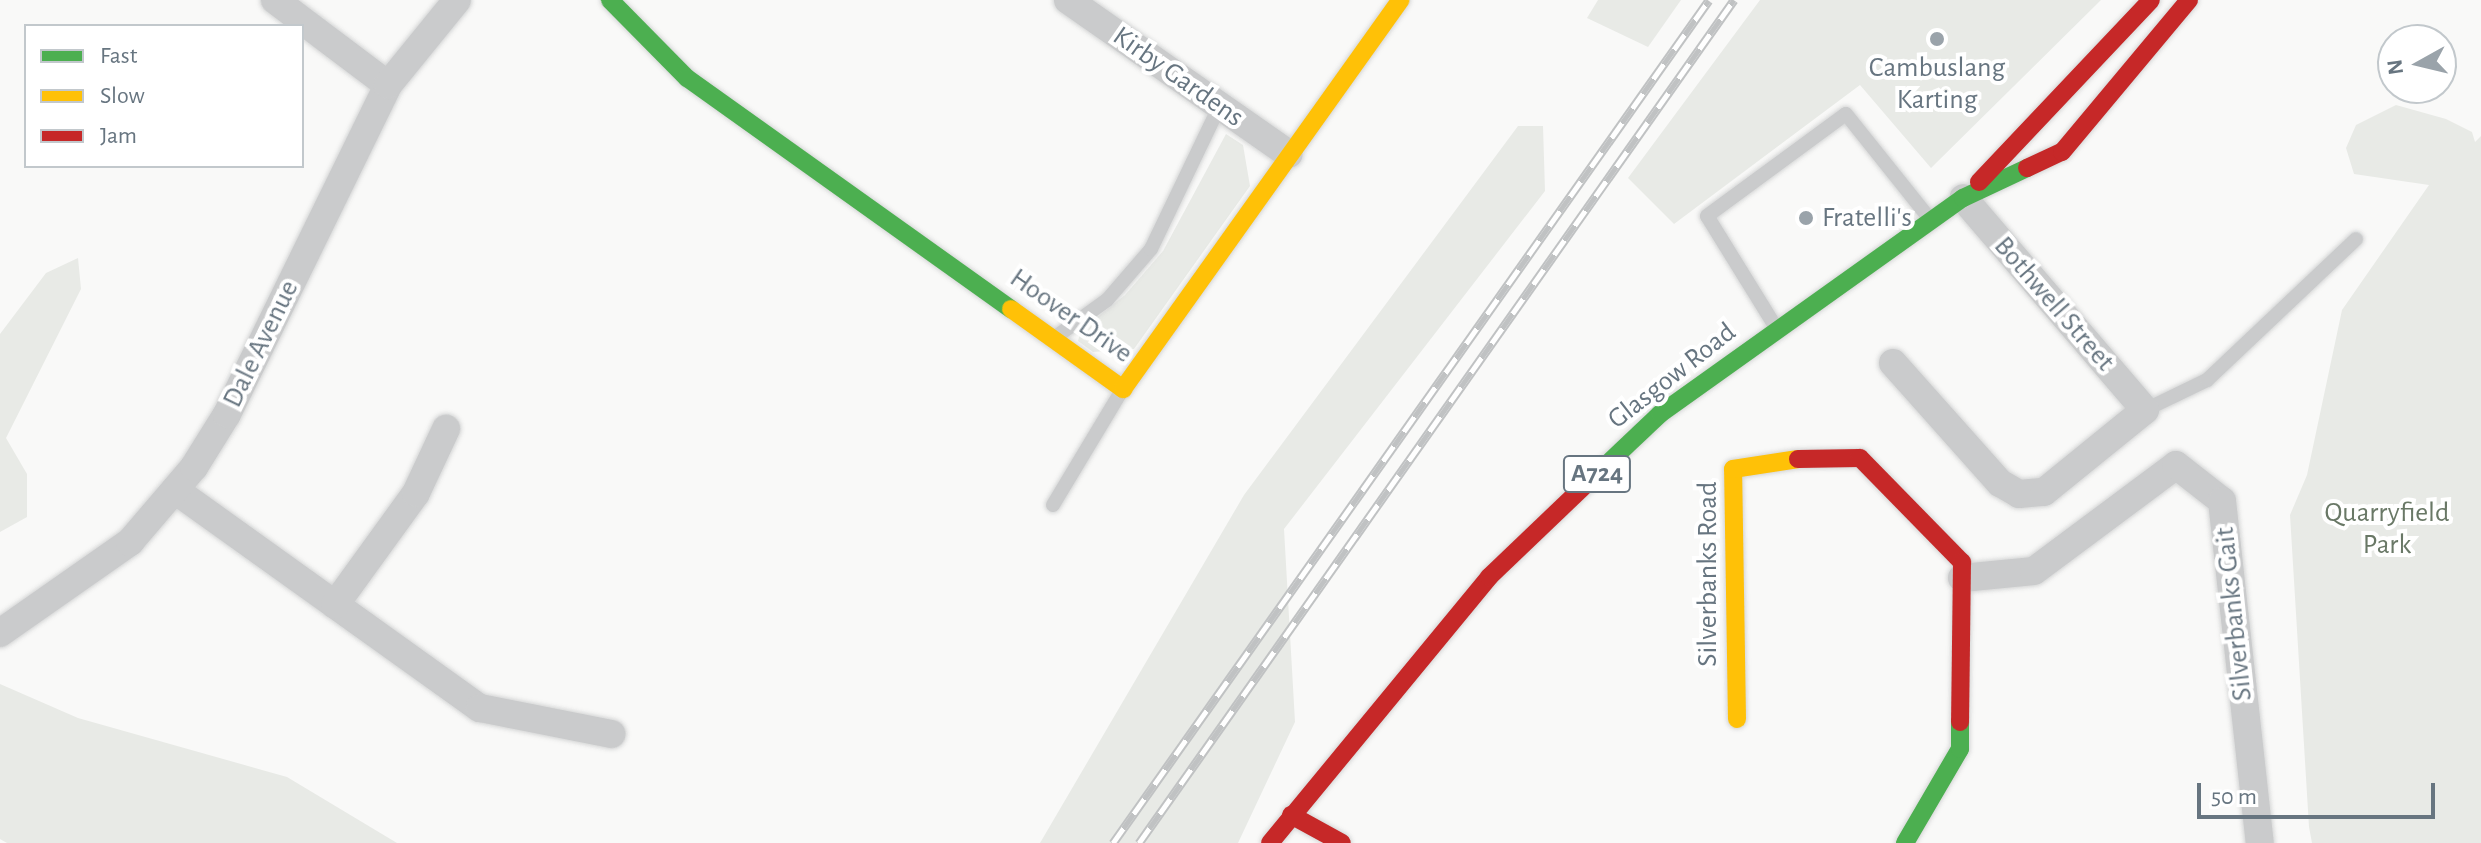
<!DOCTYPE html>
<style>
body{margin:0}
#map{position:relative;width:2481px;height:843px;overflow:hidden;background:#f9f9f8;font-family:"Alegreya Sans",sans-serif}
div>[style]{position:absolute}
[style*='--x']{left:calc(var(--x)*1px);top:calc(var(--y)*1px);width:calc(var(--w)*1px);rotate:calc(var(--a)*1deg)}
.green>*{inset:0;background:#e8eae6}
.roads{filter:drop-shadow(0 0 2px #d5d6d6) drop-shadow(0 0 2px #d5d6d6)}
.lane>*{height:14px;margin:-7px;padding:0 7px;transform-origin:7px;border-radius:7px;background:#cacbcc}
.street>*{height:28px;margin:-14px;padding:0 14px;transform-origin:14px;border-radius:14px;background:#cacbcc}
.fast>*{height:18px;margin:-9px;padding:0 9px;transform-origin:9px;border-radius:9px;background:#4caf50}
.slow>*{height:18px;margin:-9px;padding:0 9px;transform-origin:9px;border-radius:9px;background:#ffc107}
.jam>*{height:18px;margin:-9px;padding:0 9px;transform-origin:9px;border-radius:9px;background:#c62828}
.rail>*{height:9px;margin-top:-4.5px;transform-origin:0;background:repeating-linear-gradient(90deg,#fff 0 18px,#c0c2c3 0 36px);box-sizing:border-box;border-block:2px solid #c0c2c3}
.dots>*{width:22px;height:22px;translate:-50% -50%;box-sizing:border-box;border:4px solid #fff;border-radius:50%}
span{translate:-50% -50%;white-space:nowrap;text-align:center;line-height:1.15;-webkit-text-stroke:8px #fff;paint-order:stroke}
.shield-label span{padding:2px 6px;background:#fff;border:2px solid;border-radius:6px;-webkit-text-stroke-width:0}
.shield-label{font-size:26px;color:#677580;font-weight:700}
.poi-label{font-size:28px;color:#677580}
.left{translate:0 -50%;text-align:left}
.street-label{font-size:28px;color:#677580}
.park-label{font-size:28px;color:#697866}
.legend{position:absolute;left:24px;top:24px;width:280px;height:144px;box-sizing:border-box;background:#fff;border:2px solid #c2c8cc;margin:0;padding:10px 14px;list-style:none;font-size:24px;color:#677580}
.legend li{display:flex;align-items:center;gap:16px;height:40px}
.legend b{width:40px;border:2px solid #c2c8cc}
.north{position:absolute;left:2377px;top:24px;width:80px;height:80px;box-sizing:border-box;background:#fff;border:2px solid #c2c8cc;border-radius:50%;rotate:262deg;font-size:22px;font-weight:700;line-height:32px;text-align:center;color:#677580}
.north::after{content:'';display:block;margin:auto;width:28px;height:36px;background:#9aa3aa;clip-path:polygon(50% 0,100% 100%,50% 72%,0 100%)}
.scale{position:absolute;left:2197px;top:783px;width:238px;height:36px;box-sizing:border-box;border:4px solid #677580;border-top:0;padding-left:10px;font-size:24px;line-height:28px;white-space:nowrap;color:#677580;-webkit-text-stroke:6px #fff;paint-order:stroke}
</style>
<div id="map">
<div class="green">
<div style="clip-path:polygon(1598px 0,1681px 0,1648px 47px,1587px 18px)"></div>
<div style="clip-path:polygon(1760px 0,2101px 0,1931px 168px,1860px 85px,1674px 224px,1628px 178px)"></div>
<div style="clip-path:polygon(2396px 105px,2446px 119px,2472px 132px,2475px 142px,2481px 136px,2481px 843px,2312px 843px,2309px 827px,2290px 515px,2307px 475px,2342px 310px,2429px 185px,2354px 174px,2346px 148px,2356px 125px)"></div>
<div style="clip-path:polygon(1518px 126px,1543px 126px,1545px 191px,1284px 529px,1295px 722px,1238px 843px,1040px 843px,1244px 495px)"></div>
<div style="clip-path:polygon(1226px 134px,1243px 145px,1250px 186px,1134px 349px,1093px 352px,1078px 341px,1081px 330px,1125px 295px,1163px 251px)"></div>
<div style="clip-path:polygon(78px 258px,81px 289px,6px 438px,27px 474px,27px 517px,0 532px,0 334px,46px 273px)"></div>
<div style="clip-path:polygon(0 684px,78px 718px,287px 777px,397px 843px,7px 843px,0 839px)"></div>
</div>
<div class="roads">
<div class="lane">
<div style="--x:1775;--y:326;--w:129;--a:-121.7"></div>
<div style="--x:1707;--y:216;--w:172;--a:-36.3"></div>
<div style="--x:1846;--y:114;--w:133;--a:51.4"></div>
<div style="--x:1057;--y:336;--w:62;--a:-35.8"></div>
<div style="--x:1107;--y:300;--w:67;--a:-49.2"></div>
<div style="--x:1151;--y:249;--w:157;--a:-64.4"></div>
<div style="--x:2145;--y:410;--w:69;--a:-25.8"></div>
<div style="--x:2207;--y:380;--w:205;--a:-43.4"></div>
<div style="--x:1053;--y:505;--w:132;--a:-59"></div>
</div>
<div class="street">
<div style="--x:275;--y:0;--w:141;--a:37"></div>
<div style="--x:1068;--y:0;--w:269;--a:34.9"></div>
<div style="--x:1893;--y:363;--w:161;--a:48.3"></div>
<div style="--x:2000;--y:483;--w:22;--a:30"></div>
<div style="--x:2019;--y:494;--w:25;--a:-5"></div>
<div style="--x:2044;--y:492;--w:130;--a:-39.1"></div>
<div style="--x:2145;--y:410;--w:279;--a:-130.6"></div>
<div style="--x:175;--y:490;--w:375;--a:35.6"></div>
<div style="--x:480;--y:708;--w:134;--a:11.2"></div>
<div style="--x:1962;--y:578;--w:72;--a:-5.6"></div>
<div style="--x:2034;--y:571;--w:177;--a:-36.7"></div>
<div style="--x:2176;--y:465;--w:58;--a:38"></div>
<div style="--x:2222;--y:501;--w:344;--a:83.7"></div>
<div style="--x:335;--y:605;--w:138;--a:-54.1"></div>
<div style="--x:416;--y:493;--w:71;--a:-64.9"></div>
<div style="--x:0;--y:633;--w:159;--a:-35"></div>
<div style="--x:130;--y:542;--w:99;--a:-49.5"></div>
<div style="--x:194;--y:467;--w:62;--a:-58.1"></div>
<div style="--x:227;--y:414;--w:366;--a:-63.9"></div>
<div style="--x:388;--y:85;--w:109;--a:-50.9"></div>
</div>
<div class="fast">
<div style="--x:610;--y:0;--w:110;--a:45.4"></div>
<div style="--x:687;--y:78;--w:398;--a:35.5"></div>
<div style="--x:1605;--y:466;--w:76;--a:-43.4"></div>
<div style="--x:1660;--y:414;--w:372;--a:-35.5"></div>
<div style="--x:1963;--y:198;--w:71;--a:-25.1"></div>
<div style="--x:1905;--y:843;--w:109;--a:-59.7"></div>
<div style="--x:1960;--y:749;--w:27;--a:-90"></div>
</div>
<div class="slow">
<div style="--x:1011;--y:309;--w:138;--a:35.5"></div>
<div style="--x:1123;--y:389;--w:478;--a:-54.5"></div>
<div style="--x:1737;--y:719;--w:250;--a:-90.9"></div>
<div style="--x:1733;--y:469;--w:66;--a:-8.7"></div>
</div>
<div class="jam">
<div style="--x:2027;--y:168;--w:38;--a:-25"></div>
<div style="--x:2062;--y:152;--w:198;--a:-50.1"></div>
<div style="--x:1979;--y:182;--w:250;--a:-46.6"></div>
<div style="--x:1798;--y:459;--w:62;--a:-0.9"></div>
<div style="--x:1860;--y:458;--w:146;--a:45.6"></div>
<div style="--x:1962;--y:562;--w:160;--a:90.7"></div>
<div style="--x:1291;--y:815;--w:58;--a:28.8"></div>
<div style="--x:1270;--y:843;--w:345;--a:-50.5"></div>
<div style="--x:1489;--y:577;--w:161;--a:-43.7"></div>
</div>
</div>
<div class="rail">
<div style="--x:1113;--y:843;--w:1032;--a:-54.74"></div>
<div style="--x:1139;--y:843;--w:1032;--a:-54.79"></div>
</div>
<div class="dots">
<div style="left:1937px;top:39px;background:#9aa3aa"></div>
<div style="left:1806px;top:218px;background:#9aa3aa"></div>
</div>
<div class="shield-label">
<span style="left:1597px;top:474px">A724</span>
</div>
<div class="poi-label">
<span style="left:1937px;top:84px">Cambuslang<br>Karting</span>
<span class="left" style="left:1822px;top:218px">Fratelli's</span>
</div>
<div class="street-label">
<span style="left:1178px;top:77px;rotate:35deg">Kirby Gardens</span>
<span style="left:2054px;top:304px;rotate:49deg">Bothwell Street</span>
<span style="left:1071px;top:316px;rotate:35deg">Hoover Drive</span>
<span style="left:261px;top:344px;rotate:-64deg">Dale Avenue</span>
<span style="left:1672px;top:376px;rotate:-38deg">Glasgow Road</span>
<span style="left:1708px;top:574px;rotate:-90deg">Silverbanks Road</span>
<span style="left:2234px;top:614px;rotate:-96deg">Silverbanks Gait</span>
</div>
<div class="park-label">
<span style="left:2387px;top:529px">Quarryfield<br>Park</span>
</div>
<ul class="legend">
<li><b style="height:10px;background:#4caf50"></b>Fast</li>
<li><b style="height:10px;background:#ffc107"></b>Slow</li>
<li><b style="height:10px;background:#c62828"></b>Jam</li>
</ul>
<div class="north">N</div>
<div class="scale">50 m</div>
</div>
